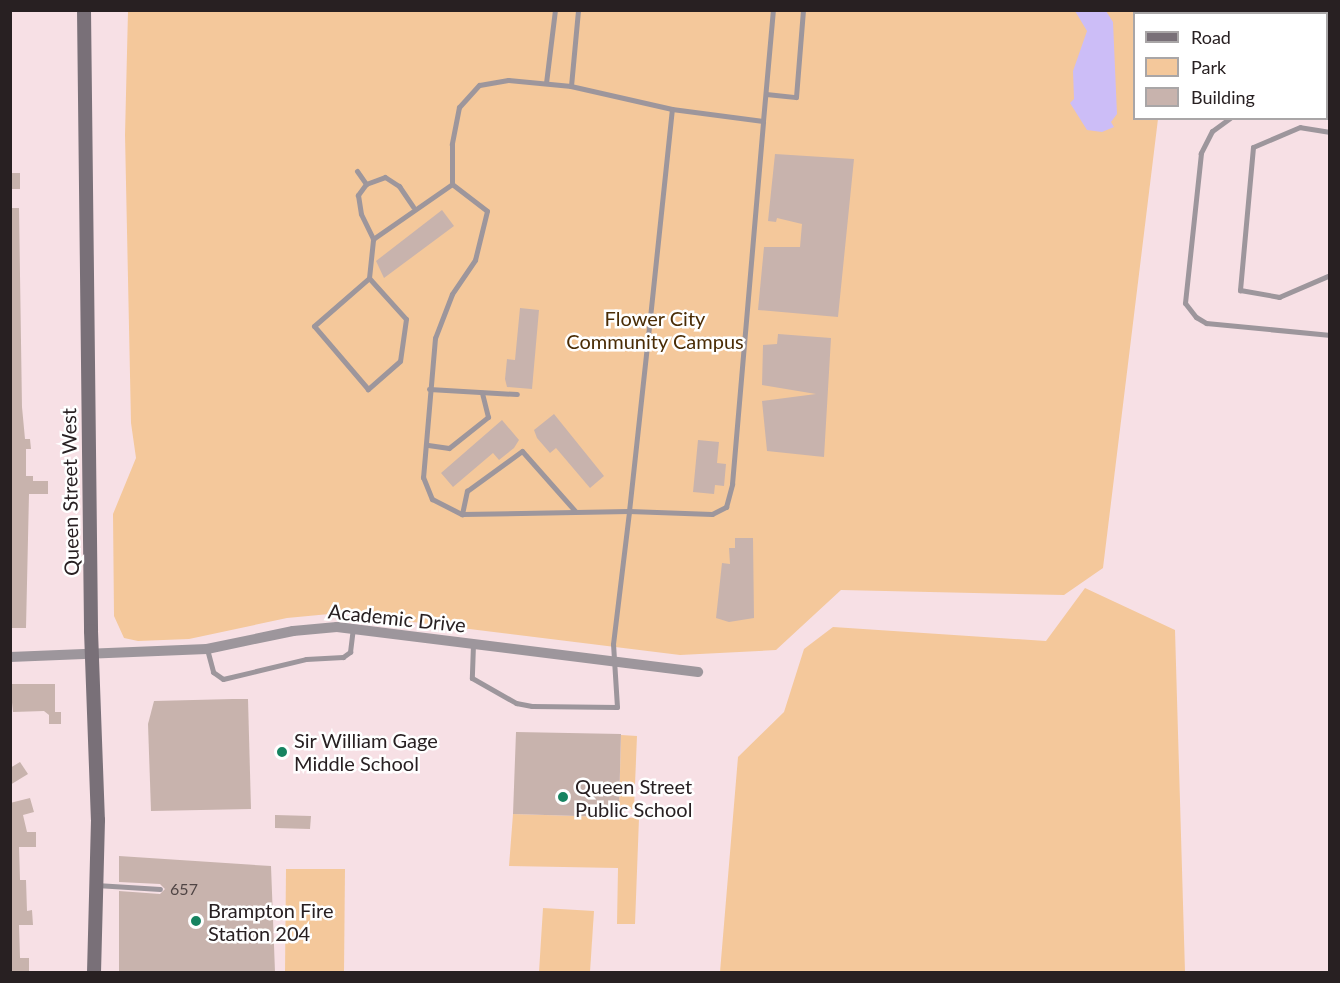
<!DOCTYPE html>
<style>
body{margin:0}
#map{position:relative;width:1340px;height:983px;overflow:hidden;background:#f7e0e5;font-family:Lato,sans-serif}
div>[style]{position:absolute}
[style*='--x']{left:calc(var(--x)*1px);top:calc(var(--y)*1px);width:calc(var(--w)*1px);rotate:calc(var(--a)*1deg)}
.green>*{inset:0;background:#f4c89b}
.water>*{inset:0;background:#ccbdf7}
.building>*{inset:0;background:#c8b3ad}
.lane>*{height:5px;margin:-2.5px;padding:0 2.5px;transform-origin:2.5px;border-radius:2.5px;background:#9d969c}
.street>*{height:10px;margin:-5px;padding:0 5px;transform-origin:5px;border-radius:5px;background:#9d969c}
.secondary>*{height:14px;margin:-7px;padding:0 7px;transform-origin:7px;border-radius:7px;background:#797078}
.dots>*{width:16px;height:16px;translate:-50% -50%;box-sizing:border-box;border:3px solid #fff;border-radius:50%}
span{translate:-50% -50%;white-space:nowrap;text-align:center;line-height:1.15;-webkit-text-stroke:5px #fff;paint-order:stroke}
.number-label{font-size:16px;color:#504545}
.number-label span{-webkit-text-stroke-width:0}
.park-label{font-size:20px;color:#4a2c05}
.street-label{font-size:20px;color:#282022}
.poi-label{font-size:20px;color:#282022}
.left{translate:0 -50%;text-align:left}
.frame{position:absolute;inset:0;border:12px solid #282022;pointer-events:none}
.legend{position:absolute;left:1133px;top:12px;width:195px;height:108px;box-sizing:border-box;background:#fff;border:2px solid #a9a6a7;margin:0;padding:8px 10px;list-style:none;font-size:18px;color:#282022}
.legend li{display:flex;align-items:center;gap:12px;height:30px}
.legend b{width:30px;border:2px solid #a9a6a7}
</style>
<div id="map">
<div class="green">
<div style="clip-path:polygon(128px 11px,1171px 11px,1134px 14px,1134px 118px,1158px 119px,1103px 568px,1064px 595px,841px 590px,776px 650px,680px 655px,340px 613px,287px 618px,189px 639px,138px 641px,124px 638px,114px 616px,113px 514px,136px 458px,131px 423px,125px 135px)"></div>
<div style="clip-path:polygon(1085px 588px,1175px 630px,1185px 972px,720px 972px,738px 757px,784px 712px,804px 649px,833px 627px,1046px 641px)"></div>
<div style="clip-path:polygon(621px 735px,637px 736px,634px 809px,619px 809px)"></div>
<div style="clip-path:polygon(513px 814px,639px 818px,635px 924px,617px 924px,618px 868px,509px 866px)"></div>
<div style="clip-path:polygon(286px 869px,345px 869px,344px 972px,285px 972px)"></div>
<div style="clip-path:polygon(543px 908px,594px 911px,590px 972px,539px 972px)"></div>
</div>
<div class="water">
<div style="clip-path:polygon(1075px 11px,1106px 11px,1113px 22px,1117px 114px,1111px 122px,1114px 127px,1102px 132px,1087px 130px,1070px 103px,1074px 99px,1073px 71px,1087px 31px)"></div>
</div>
<div class="building">
<div style="clip-path:polygon(775px 154px,854px 159px,838px 317px,758px 310px,764px 247px,800px 247px,802px 224px,777px 218px,776px 222px,768px 221px)"></div>
<div style="clip-path:polygon(10px 173px,20px 173px,20px 189px,10px 189px)"></div>
<div style="clip-path:polygon(10px 208px,19px 208px,22px 407px,25px 439px,30px 439px,31px 449px,26px 449px,26px 476px,33px 476px,33px 481px,48px 481px,48px 494px,29px 494px,26px 628px,10px 628px)"></div>
<div style="clip-path:polygon(442px 210px,454px 226px,384px 278px,376px 261px)"></div>
<div style="clip-path:polygon(520px 308px,539px 310px,532px 389px,507px 387px,505px 379px,507px 359px,515px 360px)"></div>
<div style="clip-path:polygon(778px 334px,831px 338px,824px 457px,767px 451px,762px 401px,816px 394px,762px 385px,763px 345px,777px 344px)"></div>
<div style="clip-path:polygon(554px 414px,604px 476px,590px 488px,556px 448px,550px 453px,537px 438px,534px 430px)"></div>
<div style="clip-path:polygon(502px 420px,519px 440px,514px 448px,499px 460px,493px 453px,453px 487px,441px 473px)"></div>
<div style="clip-path:polygon(698px 440px,719px 442px,717px 463px,726px 464px,724px 486px,715px 485px,714px 494px,693px 492px)"></div>
<div style="clip-path:polygon(735px 538px,753px 538px,754px 618px,729px 622px,716px 618px,722px 563px,730px 564px,729px 548px,735px 548px)"></div>
<div style="clip-path:polygon(10px 684px,55px 684px,55px 712px,61px 712px,61px 724px,49px 724px,49px 715px,44px 711px,13px 712px)"></div>
<div style="clip-path:polygon(233px 699px,248px 699px,251px 809px,151px 811px,148px 724px,154px 701px)"></div>
<div style="clip-path:polygon(516px 732px,621px 734px,619px 809px,610px 809px,610px 817px,513px 814px)"></div>
<div style="clip-path:polygon(20px 762px,28px 774px,10px 785px,10px 768px)"></div>
<div style="clip-path:polygon(30px 798px,34px 812px,23px 815px,27px 832px,36px 832px,36px 847px,19px 847px,20px 880px,26px 880px,27px 911px,32px 910px,33px 925px,19px 925px,20px 958px,29px 958px,29px 972px,10px 972px,10px 803px)"></div>
<div style="clip-path:polygon(275px 815px,311px 816px,310px 829px,275px 828px)"></div>
<div style="clip-path:polygon(119px 856px,271px 866px,275px 972px,119px 972px,119px 891px,160px 894px,165px 889px,160px 884px,119px 882px)"></div>
</div>
<div class="lane">
<div style="--x:1326;--y:74;--w:4;--a:-27"></div>
<div style="--x:546;--y:83;--w:74;--a:-83"></div>
<div style="--x:571;--y:86;--w:76;--a:-84.7"></div>
<div style="--x:766;--y:94;--w:30;--a:6"></div>
<div style="--x:796;--y:97;--w:87;--a:-85.4"></div>
<div style="--x:1230;--y:118;--w:22;--a:144"></div>
<div style="--x:1212;--y:131;--w:25;--a:117"></div>
<div style="--x:1201;--y:153;--w:151;--a:96.1"></div>
<div style="--x:1185;--y:303;--w:18;--a:52"></div>
<div style="--x:1196;--y:317;--w:12;--a:31"></div>
<div style="--x:1206;--y:323;--w:125;--a:5.5"></div>
<div style="--x:763;--y:121;--w:111;--a:-84.9"></div>
<div style="--x:1330;--y:132;--w:30;--a:-171"></div>
<div style="--x:1300;--y:127;--w:51;--a:156.9"></div>
<div style="--x:1253;--y:147;--w:144;--a:95.2"></div>
<div style="--x:1240;--y:290;--w:40;--a:10"></div>
<div style="--x:1279;--y:297;--w:56;--a:-23.3"></div>
<div style="--x:357;--y:171;--w:16;--a:55"></div>
<div style="--x:366;--y:184;--w:14;--a:126"></div>
<div style="--x:358;--y:195;--w:19;--a:81"></div>
<div style="--x:361;--y:214;--w:28;--a:64"></div>
<div style="--x:366;--y:184;--w:20;--a:-20"></div>
<div style="--x:385;--y:177;--w:17;--a:33"></div>
<div style="--x:399;--y:186;--w:25;--a:56"></div>
<div style="--x:369;--y:278;--w:55;--a:47.9"></div>
<div style="--x:406;--y:319;--w:42;--a:98.1"></div>
<div style="--x:400;--y:361;--w:43;--a:138.8"></div>
<div style="--x:368;--y:389;--w:83;--a:-130.6"></div>
<div style="--x:314;--y:326;--w:73;--a:-41.1"></div>
<div style="--x:369;--y:278;--w:39;--a:-84"></div>
<div style="--x:373;--y:239;--w:96;--a:-34.8"></div>
<div style="--x:429;--y:389;--w:88;--a:3.3"></div>
<div style="--x:428;--y:445;--w:21;--a:8"></div>
<div style="--x:449;--y:448;--w:50;--a:-38.5"></div>
<div style="--x:488;--y:417;--w:25;--a:-104"></div>
<div style="--x:462;--y:514;--w:24;--a:-78"></div>
<div style="--x:467;--y:491;--w:68;--a:-36"></div>
<div style="--x:522;--y:451;--w:80;--a:48.5"></div>
<div style="--x:473;--y:644;--w:34;--a:92"></div>
<div style="--x:472;--y:678;--w:51;--a:29.6"></div>
<div style="--x:516;--y:703;--w:16;--a:11"></div>
<div style="--x:532;--y:706;--w:85;--a:0.7"></div>
<div style="--x:617;--y:707;--w:63;--a:-93.6"></div>
<div style="--x:613;--y:644;--w:134;--a:-83.1"></div>
<div style="--x:629;--y:511;--w:166;--a:-83.8"></div>
<div style="--x:647;--y:346;--w:238;--a:-84"></div>
<div style="--x:672;--y:109;--w:104;--a:-167.2"></div>
<div style="--x:571;--y:86;--w:63;--a:-174.6"></div>
<div style="--x:508;--y:80;--w:29;--a:170"></div>
<div style="--x:479;--y:85;--w:30;--a:132"></div>
<div style="--x:459;--y:107;--w:38;--a:101"></div>
<div style="--x:452;--y:144;--w:40;--a:90"></div>
<div style="--x:452;--y:184;--w:44;--a:37.6"></div>
<div style="--x:487;--y:211;--w:50;--a:103.8"></div>
<div style="--x:475;--y:260;--w:41;--a:124.1"></div>
<div style="--x:452;--y:294;--w:47;--a:111.1"></div>
<div style="--x:435;--y:338;--w:140;--a:94.9"></div>
<div style="--x:423;--y:477;--w:24;--a:68"></div>
<div style="--x:432;--y:499;--w:34;--a:27"></div>
<div style="--x:462;--y:514;--w:167;--a:-1"></div>
<div style="--x:629;--y:511;--w:83;--a:2.1"></div>
<div style="--x:712;--y:514;--w:16;--a:-27"></div>
<div style="--x:726;--y:507;--w:24;--a:-75"></div>
<div style="--x:732;--y:484;--w:364;--a:-85.1"></div>
<div style="--x:763;--y:121;--w:92;--a:-172.5"></div>
<div style="--x:207;--y:649;--w:24;--a:75"></div>
<div style="--x:213;--y:672;--w:12;--a:35"></div>
<div style="--x:223;--y:679;--w:85;--a:-13.5"></div>
<div style="--x:306;--y:659;--w:37;--a:-3"></div>
<div style="--x:343;--y:657;--w:9;--a:-36"></div>
<div style="--x:350;--y:652;--w:24;--a:-83"></div>
<div style="--x:96;--y:885;--w:64;--a:3.6"></div>
</div>
<div class="street">
<div style="--x:10;--y:657;--w:197;--a:-2.3"></div>
<div style="--x:207;--y:649;--w:88;--a:-11.8"></div>
<div style="--x:293;--y:631;--w:44;--a:-5.2"></div>
<div style="--x:337;--y:627;--w:364;--a:7.1"></div>
</div>
<div class="secondary">
<div style="--x:84;--y:10;--w:621;--a:89.35"></div>
<div style="--x:91;--y:631;--w:189;--a:87.9"></div>
<div style="--x:98;--y:820;--w:152;--a:91.5"></div>
</div>
<div class="dots">
<div style="left:282px;top:752px;background:#168360"></div>
<div style="left:563px;top:797px;background:#168360"></div>
<div style="left:196px;top:921px;background:#168360"></div>
</div>
<div class="number-label">
<span style="left:184px;top:889px">657</span>
</div>
<div class="park-label">
<span style="left:655px;top:330px">Flower City<br>Community Campus</span>
</div>
<div class="street-label">
<span style="left:70px;top:492px;rotate:-91deg">Queen Street West</span>
<span style="left:397px;top:618px;rotate:6deg">Academic Drive</span>
</div>
<div class="poi-label">
<span class="left" style="left:294px;top:752px">Sir William Gage<br>Middle School</span>
<span class="left" style="left:575px;top:798px">Queen Street<br>Public School</span>
<span class="left" style="left:208px;top:922px">Brampton Fire<br>Station 204</span>
</div>
<div class="frame"></div>
<ul class="legend">
<li><b style="height:8px;background:#797078"></b>Road</li>
<li><b style="height:16px;background:#f4c89b"></b>Park</li>
<li><b style="height:16px;background:#c8b3ad"></b>Building</li>
</ul>
</div>
